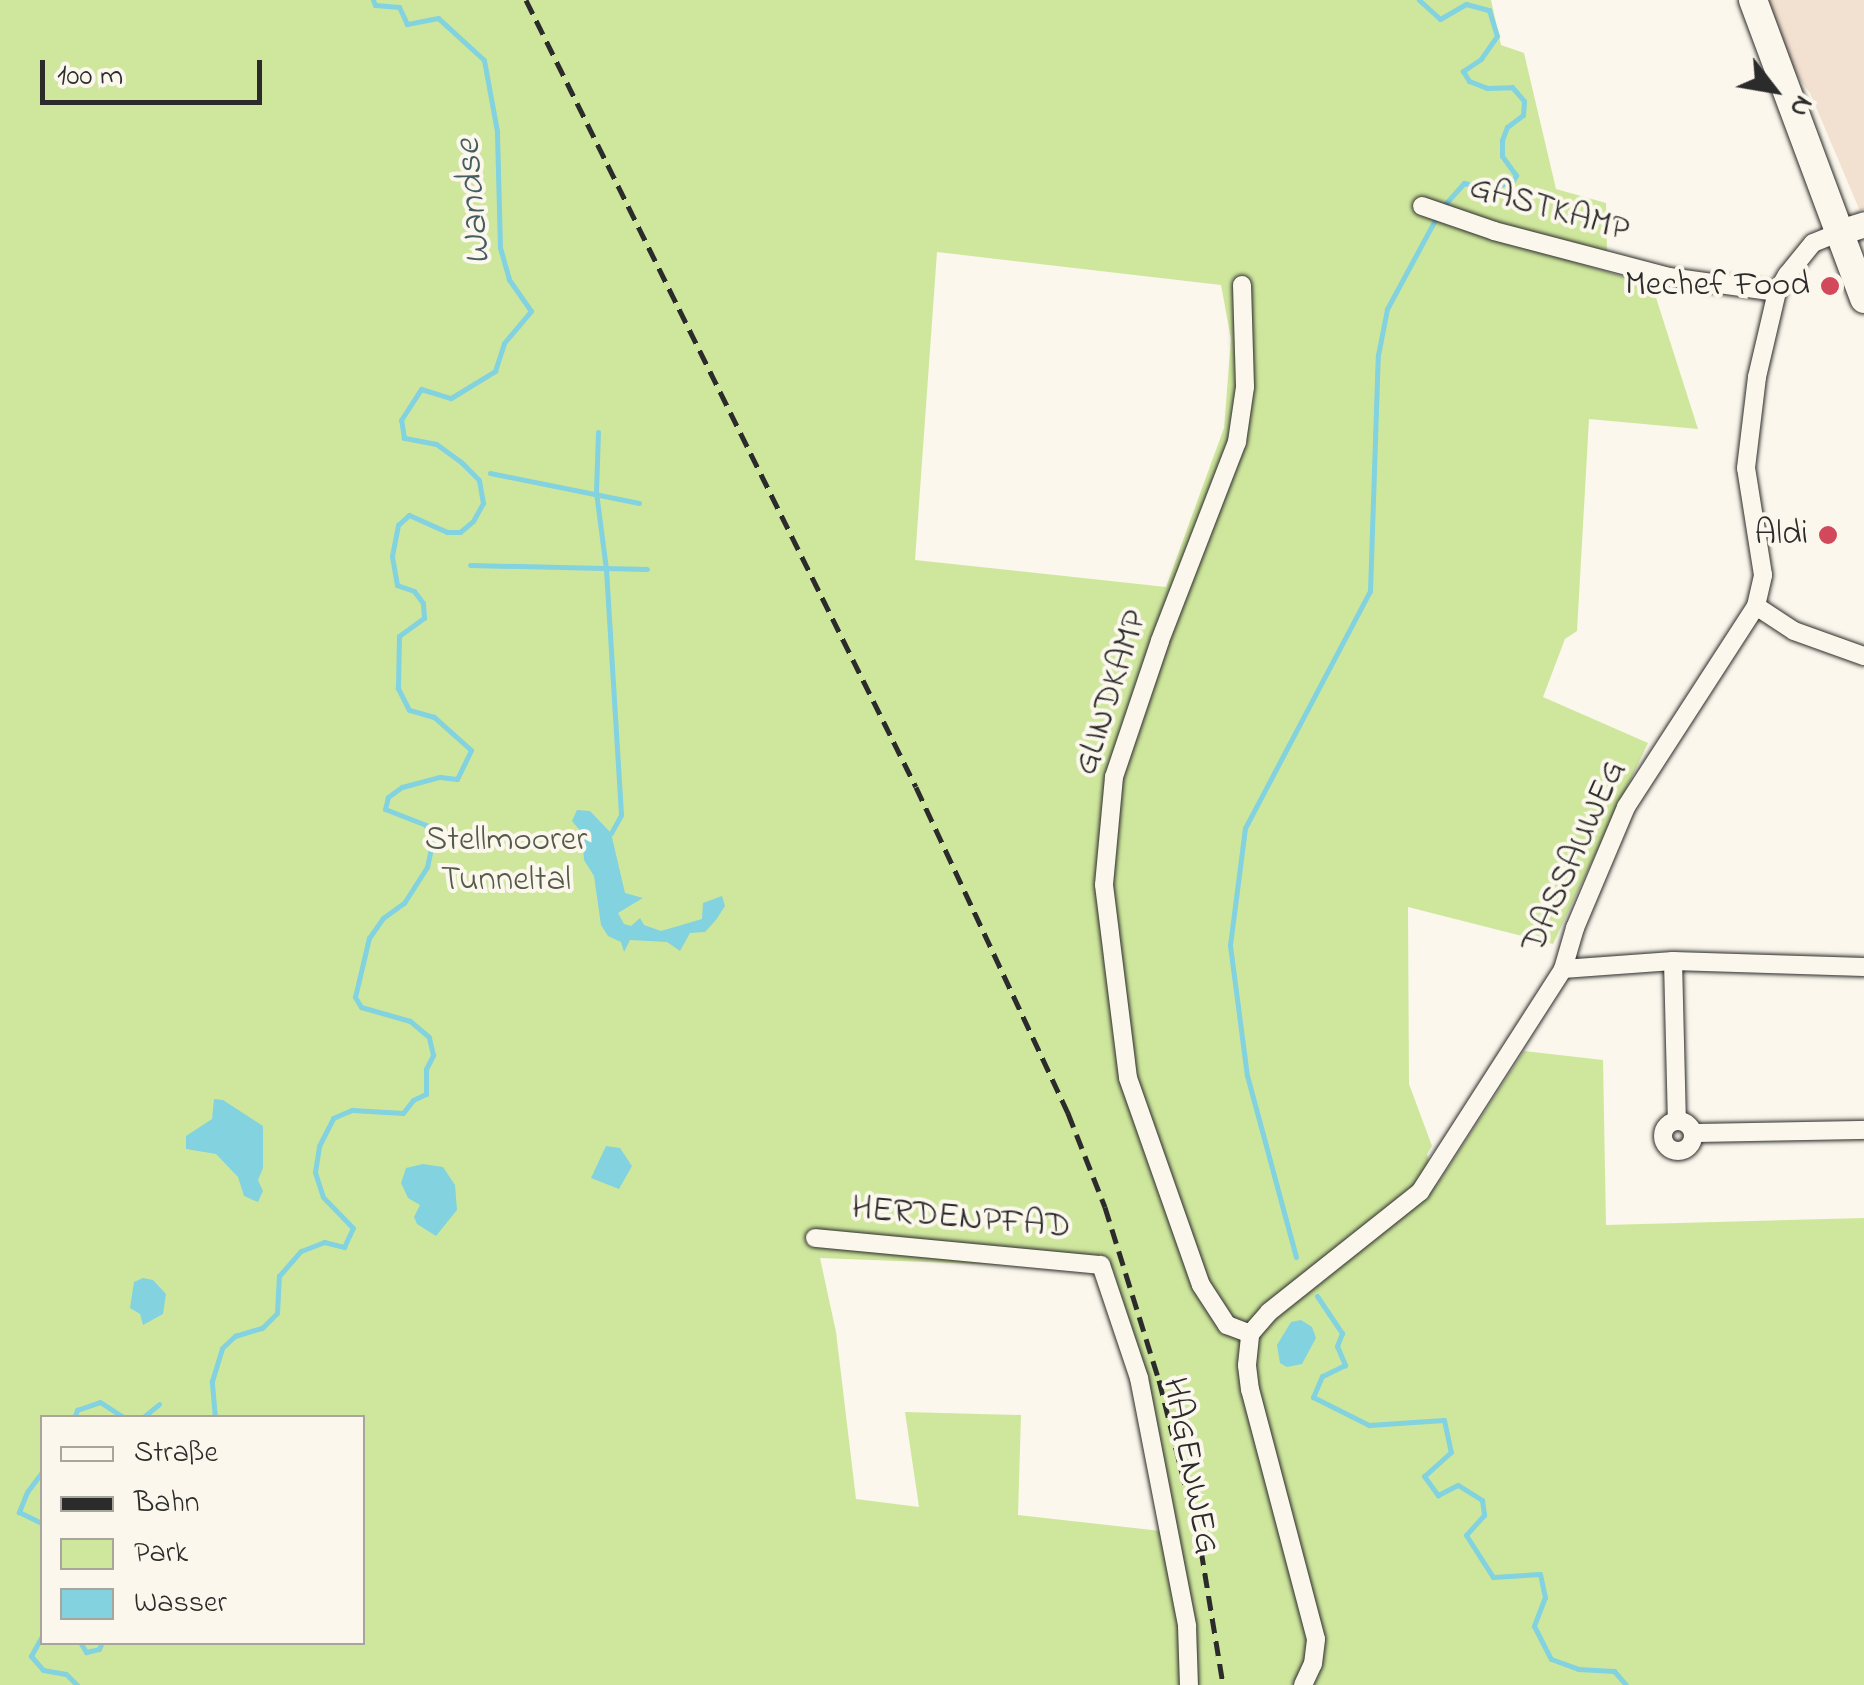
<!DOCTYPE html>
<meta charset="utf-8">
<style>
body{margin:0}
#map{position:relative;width:1864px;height:1685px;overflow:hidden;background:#fbf7ec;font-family:"Indie Flower",sans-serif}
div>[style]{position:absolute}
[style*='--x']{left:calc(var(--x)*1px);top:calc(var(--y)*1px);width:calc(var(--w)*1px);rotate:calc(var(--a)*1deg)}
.built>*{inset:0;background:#f2e0d0}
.green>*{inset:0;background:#cfe79d}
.water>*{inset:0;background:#82d2df}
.stream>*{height:5px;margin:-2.5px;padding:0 2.5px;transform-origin:2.5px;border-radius:2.5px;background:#82d2df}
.roads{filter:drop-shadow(0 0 2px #2b2b2b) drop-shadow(0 0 2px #2b2b2b)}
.street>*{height:18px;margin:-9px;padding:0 9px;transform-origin:9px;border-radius:9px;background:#fbf7ec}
.street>.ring{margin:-9px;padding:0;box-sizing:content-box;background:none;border:18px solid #fbf7ec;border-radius:50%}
.secondary>*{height:25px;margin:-12.5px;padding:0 12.5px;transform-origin:12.5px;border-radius:12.5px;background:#fbf7ec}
.primary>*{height:28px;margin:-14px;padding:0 14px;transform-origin:14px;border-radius:14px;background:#fbf7ec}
.rail>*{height:5px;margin-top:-2.5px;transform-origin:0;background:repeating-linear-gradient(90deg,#2b2b2b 0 15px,transparent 0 23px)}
.dots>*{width:28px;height:28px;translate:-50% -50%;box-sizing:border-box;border:5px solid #fbf7ec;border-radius:50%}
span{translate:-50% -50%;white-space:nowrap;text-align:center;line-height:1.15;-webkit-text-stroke:8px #fbf7ec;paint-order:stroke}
.street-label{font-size:35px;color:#2b2b2b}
.poi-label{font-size:35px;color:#2b2b2b}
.right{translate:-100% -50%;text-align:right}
.park-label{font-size:35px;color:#545a48}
.water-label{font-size:38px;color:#455d61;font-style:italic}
.legend{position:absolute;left:40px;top:1415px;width:325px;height:230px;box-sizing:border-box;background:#fbf7ec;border:2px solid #a8a59f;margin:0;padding:12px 18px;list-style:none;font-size:30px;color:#2b2b2b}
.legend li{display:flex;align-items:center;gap:20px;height:50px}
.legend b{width:50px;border:2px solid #a8a59f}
.north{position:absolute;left:1724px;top:40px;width:100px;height:100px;-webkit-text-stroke:8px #fbf7ec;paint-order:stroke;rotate:121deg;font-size:28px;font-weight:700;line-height:40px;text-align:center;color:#2b2b2b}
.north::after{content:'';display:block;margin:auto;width:35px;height:45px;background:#2b2b2b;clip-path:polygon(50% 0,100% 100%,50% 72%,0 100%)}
.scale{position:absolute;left:40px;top:60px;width:222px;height:45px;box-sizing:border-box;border:5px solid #2b2b2b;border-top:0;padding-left:12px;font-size:30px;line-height:35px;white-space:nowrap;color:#2b2b2b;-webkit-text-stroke:8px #fbf7ec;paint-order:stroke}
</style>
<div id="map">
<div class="built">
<div style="clip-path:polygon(1763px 0,1864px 0,1864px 209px,1860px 211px,1810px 93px,1785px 59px)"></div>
</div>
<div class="green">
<div style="clip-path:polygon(evenodd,0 0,1491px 0,1501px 45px,1524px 53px,1556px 189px,1606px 203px,1607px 251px,1446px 209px,1446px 224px,1652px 285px,1698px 429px,1589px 419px,1577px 631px,1565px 639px,1543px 697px,1648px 743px,1553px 944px,1408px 907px,1409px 1084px,1432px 1146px,1427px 1154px,1436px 1186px,1524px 1051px,1603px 1060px,1606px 1225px,1864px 1218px,1864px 1685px,0 1685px,0 0,937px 252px,1221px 285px,1231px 339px,1224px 428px,1166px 587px,915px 560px,937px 252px,0 0,820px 1258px,1113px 1269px,1154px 1415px,1177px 1529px,1161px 1531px,1018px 1515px,1021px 1415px,905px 1412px,919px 1507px,856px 1499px,836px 1332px,820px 1258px,0 0,42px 1418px,362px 1418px,362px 1642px,42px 1642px,42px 1418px)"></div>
</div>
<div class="water">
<div style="clip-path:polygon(577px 810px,590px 811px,611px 833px,625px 893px,643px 898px,618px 913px,624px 924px,631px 926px,640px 918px,644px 925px,661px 931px,702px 919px,703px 903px,722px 896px,725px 906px,716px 920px,705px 932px,690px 933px,680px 951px,667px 942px,630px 940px,624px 952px,621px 942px,608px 936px,601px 925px,594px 876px,584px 860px,582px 833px,572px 821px)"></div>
<div style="clip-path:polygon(214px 1099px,223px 1100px,263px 1126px,263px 1168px,258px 1180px,263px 1191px,258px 1202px,244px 1196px,238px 1177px,216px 1154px,186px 1149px,186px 1136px,212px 1119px)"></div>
<div style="clip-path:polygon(606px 1146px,620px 1148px,632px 1166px,619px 1189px,591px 1178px)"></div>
<div style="clip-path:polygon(423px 1164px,443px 1167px,455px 1185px,457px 1210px,436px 1236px,417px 1224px,414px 1217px,420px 1205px,408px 1198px,401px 1183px,406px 1168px)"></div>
<div style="clip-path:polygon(143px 1278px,153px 1280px,166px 1294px,163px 1314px,143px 1325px,140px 1314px,130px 1308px,134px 1282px)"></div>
<div style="clip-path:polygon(1301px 1320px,1312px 1327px,1316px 1338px,1302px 1364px,1287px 1367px,1280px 1363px,1277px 1345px,1291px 1322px)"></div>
</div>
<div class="stream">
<div style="--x:1419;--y:0;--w:28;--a:42"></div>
<div style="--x:1440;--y:19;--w:30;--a:-30"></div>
<div style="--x:1466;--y:4;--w:24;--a:15"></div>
<div style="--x:1489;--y:10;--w:27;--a:73"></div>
<div style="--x:1497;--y:36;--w:28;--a:125"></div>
<div style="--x:1481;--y:59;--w:22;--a:146"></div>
<div style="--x:1463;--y:71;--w:12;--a:59"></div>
<div style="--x:1469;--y:81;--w:19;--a:21"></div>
<div style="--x:1487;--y:88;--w:25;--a:-2"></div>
<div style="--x:1512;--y:87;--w:18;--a:49"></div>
<div style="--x:1524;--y:101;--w:14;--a:94"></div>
<div style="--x:1523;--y:115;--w:20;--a:143"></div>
<div style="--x:1507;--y:127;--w:14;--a:111"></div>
<div style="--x:1502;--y:140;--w:16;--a:90"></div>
<div style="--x:1502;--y:156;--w:24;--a:54"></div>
<div style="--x:1516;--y:175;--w:7;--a:117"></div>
<div style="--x:1513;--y:181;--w:26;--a:162"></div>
<div style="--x:1488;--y:189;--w:25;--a:-166"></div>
<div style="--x:1464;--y:183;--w:28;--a:132"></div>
<div style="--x:598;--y:432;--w:60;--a:91.9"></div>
<div style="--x:596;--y:492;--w:78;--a:82.6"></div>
<div style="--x:606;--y:569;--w:246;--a:86.5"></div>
<div style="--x:621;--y:815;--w:21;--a:119"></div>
<div style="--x:490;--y:473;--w:152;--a:11.4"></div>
<div style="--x:470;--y:565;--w:177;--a:1.3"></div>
<div style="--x:1296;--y:1257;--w:188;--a:-105.1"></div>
<div style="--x:1247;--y:1076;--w:132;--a:-97.4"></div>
<div style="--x:1230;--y:945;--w:118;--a:-82.7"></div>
<div style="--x:1245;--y:828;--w:268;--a:-62.2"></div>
<div style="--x:1370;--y:591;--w:236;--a:-88.1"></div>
<div style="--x:1378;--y:355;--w:47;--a:-78.9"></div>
<div style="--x:1387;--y:309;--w:101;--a:-61.7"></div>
<div style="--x:1317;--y:1296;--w:45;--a:56"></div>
<div style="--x:1342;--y:1333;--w:14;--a:111"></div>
<div style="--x:1337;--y:1346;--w:21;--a:67"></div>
<div style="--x:1345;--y:1365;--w:25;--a:154"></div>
<div style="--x:1322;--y:1376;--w:23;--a:113"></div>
<div style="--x:1313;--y:1397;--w:63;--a:26.6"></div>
<div style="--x:1369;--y:1425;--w:75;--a:-3.8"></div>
<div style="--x:1444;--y:1420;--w:33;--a:78"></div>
<div style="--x:1451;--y:1452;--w:36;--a:138"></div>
<div style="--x:1424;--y:1476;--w:24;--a:54"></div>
<div style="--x:1438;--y:1495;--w:22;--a:-27"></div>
<div style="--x:1458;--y:1485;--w:28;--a:32"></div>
<div style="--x:1482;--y:1500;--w:15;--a:82"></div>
<div style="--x:1484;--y:1515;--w:27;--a:132"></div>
<div style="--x:1466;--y:1535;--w:50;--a:57.3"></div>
<div style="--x:1493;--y:1577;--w:47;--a:-3.7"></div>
<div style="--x:1540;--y:1574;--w:24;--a:78"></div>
<div style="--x:1545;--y:1597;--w:31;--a:111"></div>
<div style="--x:1534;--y:1626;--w:37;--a:63"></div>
<div style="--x:1551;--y:1659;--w:29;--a:20"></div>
<div style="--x:1578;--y:1669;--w:36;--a:3"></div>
<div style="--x:1614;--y:1671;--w:18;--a:49"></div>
<div style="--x:74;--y:1418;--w:9;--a:-69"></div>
<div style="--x:77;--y:1410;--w:24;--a:-19"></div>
<div style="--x:100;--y:1402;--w:30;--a:33"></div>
<div style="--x:142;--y:1418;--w:22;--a:-39"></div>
<div style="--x:215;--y:1418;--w:37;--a:-95"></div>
<div style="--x:212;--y:1381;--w:34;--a:-73"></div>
<div style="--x:222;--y:1348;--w:18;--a:-43"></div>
<div style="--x:235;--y:1336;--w:28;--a:-17"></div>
<div style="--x:262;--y:1328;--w:21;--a:-45"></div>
<div style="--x:277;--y:1313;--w:37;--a:-87"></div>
<div style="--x:279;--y:1276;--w:33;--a:-49"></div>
<div style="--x:301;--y:1251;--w:25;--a:-21"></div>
<div style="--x:324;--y:1242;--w:21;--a:14"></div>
<div style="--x:344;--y:1247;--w:21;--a:-65"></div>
<div style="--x:353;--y:1228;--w:43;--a:-134.1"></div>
<div style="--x:323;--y:1197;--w:26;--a:-108"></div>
<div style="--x:315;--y:1172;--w:26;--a:-81"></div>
<div style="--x:319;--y:1146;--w:31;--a:-63"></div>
<div style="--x:333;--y:1118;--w:21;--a:-23"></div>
<div style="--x:352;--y:1110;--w:51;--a:3.4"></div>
<div style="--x:403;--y:1113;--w:16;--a:-52"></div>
<div style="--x:413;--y:1100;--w:14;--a:-25"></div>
<div style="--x:426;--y:1094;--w:25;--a:-90"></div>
<div style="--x:426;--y:1069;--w:16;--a:-63"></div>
<div style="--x:433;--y:1055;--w:18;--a:-103"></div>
<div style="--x:429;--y:1037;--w:25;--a:-140"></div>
<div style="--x:410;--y:1021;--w:51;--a:-164.1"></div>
<div style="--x:361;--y:1007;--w:12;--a:-121"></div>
<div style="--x:355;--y:997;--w:61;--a:-76.7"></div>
<div style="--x:369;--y:938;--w:24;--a:-55"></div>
<div style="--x:383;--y:918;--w:26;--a:-36"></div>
<div style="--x:404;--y:903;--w:43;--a:-57.4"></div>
<div style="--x:427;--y:867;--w:24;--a:-78"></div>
<div style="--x:432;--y:844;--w:20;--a:-108"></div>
<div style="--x:426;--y:825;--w:44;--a:-158.7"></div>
<div style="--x:385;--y:809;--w:12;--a:-76"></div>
<div style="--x:388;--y:797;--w:17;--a:-36"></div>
<div style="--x:402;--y:787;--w:39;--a:-15"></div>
<div style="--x:440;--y:777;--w:17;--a:7"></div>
<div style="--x:457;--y:779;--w:32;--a:-64"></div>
<div style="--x:471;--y:750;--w:50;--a:-138.3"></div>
<div style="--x:434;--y:717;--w:26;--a:-164"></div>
<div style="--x:409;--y:710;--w:25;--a:-117"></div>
<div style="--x:398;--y:688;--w:52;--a:-88.9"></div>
<div style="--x:399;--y:636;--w:31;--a:-36"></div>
<div style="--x:424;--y:618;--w:15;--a:-94"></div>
<div style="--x:423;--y:603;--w:15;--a:-127"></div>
<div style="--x:414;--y:591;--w:18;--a:-161"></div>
<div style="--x:397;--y:585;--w:29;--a:-100"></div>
<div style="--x:392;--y:556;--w:32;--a:-79"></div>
<div style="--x:398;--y:525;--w:15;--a:-42"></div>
<div style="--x:409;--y:515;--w:42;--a:24.1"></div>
<div style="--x:447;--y:532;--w:13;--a:0"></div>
<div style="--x:460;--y:532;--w:17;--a:-40"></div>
<div style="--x:473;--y:521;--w:21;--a:-61"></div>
<div style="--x:483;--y:503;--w:23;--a:-100"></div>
<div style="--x:479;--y:480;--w:25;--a:-135"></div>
<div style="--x:461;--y:462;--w:31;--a:-144"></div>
<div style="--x:436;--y:444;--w:33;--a:-169"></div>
<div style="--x:404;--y:438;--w:18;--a:-99"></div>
<div style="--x:401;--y:420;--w:37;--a:-57"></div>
<div style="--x:421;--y:389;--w:31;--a:17"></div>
<div style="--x:451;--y:398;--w:52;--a:-31.5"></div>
<div style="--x:495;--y:371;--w:29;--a:-72"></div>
<div style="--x:504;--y:343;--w:42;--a:-49.8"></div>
<div style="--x:531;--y:311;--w:39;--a:-125"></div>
<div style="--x:509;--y:279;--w:32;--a:-106"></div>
<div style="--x:500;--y:248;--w:117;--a:-91.5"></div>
<div style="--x:497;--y:131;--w:72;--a:-100.4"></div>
<div style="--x:484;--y:60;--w:62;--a:-137.6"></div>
<div style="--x:438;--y:18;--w:32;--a:169"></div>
<div style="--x:407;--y:24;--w:19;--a:-115"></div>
<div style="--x:399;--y:7;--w:24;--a:-175"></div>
<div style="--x:375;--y:5;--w:5;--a:-112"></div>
<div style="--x:42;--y:1472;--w:25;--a:127"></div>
<div style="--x:27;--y:1492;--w:22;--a:112"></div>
<div style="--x:19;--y:1512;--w:25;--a:26"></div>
<div style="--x:42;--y:1636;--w:23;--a:119"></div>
<div style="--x:31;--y:1656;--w:18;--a:49"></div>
<div style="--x:43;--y:1670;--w:23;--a:10"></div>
<div style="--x:66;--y:1674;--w:16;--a:45"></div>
<div style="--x:80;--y:1642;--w:12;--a:59"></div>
<div style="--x:86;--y:1652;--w:13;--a:-13"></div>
<div style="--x:99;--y:1649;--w:8;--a:-67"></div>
</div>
<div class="roads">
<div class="street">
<div style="--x:1422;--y:206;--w:76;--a:19.1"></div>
<div style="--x:1494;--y:231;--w:181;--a:14.7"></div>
<div style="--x:1669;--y:277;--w:109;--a:7.9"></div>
<div style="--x:1242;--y:285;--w:102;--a:88.3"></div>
<div style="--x:1245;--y:387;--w:56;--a:98.3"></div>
<div style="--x:1237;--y:442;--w:213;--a:111.2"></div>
<div style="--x:1160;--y:641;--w:144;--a:108.7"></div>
<div style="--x:1114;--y:777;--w:108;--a:95.3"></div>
<div style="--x:1104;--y:885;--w:194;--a:82.9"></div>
<div style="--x:1128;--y:1078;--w:219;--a:70.6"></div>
<div style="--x:1201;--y:1285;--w:48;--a:57"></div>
<div style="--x:1227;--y:1325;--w:25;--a:21"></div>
<div style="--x:1756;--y:606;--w:45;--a:33.3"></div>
<div style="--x:1794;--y:631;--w:74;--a:19.7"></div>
<div style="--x:1673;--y:961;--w:160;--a:88.6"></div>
<div style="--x:1563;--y:969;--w:110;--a:-4.2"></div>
<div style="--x:1673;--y:961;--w:191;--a:1.8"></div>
<div class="ring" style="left:1663px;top:1121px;width:12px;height:12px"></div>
<div style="--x:1693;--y:1133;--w:171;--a:-1"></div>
<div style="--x:815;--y:1238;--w:287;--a:5.4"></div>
<div style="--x:1101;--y:1265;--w:119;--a:71.4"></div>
<div style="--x:1139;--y:1378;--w:253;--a:79"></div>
<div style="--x:1187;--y:1626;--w:59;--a:88.1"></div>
<div style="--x:1303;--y:1685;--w:23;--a:-65"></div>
<div style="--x:1313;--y:1664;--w:25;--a:-83"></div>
<div style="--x:1316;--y:1639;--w:258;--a:-104.8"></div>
<div style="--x:1250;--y:1390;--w:25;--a:-97"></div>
<div style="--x:1247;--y:1365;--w:31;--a:-84"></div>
<div style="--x:1250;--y:1334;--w:29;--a:-49"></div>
<div style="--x:1269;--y:1312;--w:193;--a:-38.5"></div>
<div style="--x:1420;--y:1192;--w:265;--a:-57.3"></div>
<div style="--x:1563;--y:969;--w:43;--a:-73.7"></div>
<div style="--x:1575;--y:928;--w:131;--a:-67.1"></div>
<div style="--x:1626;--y:807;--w:239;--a:-57.1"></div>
<div style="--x:1756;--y:606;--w:32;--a:-77"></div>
<div style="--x:1763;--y:575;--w:108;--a:-99"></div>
<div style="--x:1746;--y:468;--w:92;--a:-83.1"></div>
<div style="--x:1757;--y:377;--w:87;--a:-76.8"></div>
<div style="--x:1777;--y:292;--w:20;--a:-60"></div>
<div style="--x:1787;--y:275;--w:41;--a:-50.9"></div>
<div style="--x:1813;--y:243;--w:29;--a:-22"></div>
</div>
<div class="secondary">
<div style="--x:1840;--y:232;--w:25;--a:-18"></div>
</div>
<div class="primary">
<div style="--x:1753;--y:0;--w:319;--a:69.6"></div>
</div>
</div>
<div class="rail">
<div style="--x:526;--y:0;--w:878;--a:63.64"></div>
<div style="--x:916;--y:787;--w:360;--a:65"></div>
<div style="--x:1068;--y:1113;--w:101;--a:68.5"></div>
<div style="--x:1105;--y:1207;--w:181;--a:72.7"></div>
<div style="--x:1159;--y:1380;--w:175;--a:76.1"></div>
<div style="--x:1201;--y:1550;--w:137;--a:80.7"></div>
</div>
<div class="dots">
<div style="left:1830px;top:286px;background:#d1495b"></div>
<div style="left:1828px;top:535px;background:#d1495b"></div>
</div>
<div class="street-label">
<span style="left:1549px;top:210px;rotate:16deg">GASTKAMP</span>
<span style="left:1112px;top:693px;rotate:-72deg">GLINDKAMP</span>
<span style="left:1575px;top:857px;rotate:-66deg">DASSAUWEG</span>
<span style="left:961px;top:1219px;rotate:5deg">HERDENPFAD</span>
<span style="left:1189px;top:1466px;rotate:79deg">HAGENWEG</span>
</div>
<div class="poi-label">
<span class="right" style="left:1810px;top:286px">Mechef Food</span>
<span class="right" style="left:1808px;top:535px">Aldi</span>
</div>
<div class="park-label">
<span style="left:506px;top:861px">Stellmoorer<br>Tunneltal</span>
</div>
<div class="water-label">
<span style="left:475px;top:202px;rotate:-95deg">Wandse</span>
</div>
<ul class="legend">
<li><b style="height:12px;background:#fbf7ec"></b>Straße</li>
<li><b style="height:12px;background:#2b2b2b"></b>Bahn</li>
<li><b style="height:28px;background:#cfe79d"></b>Park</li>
<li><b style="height:28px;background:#82d2df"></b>Wasser</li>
</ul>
<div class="north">N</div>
<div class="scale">100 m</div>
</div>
